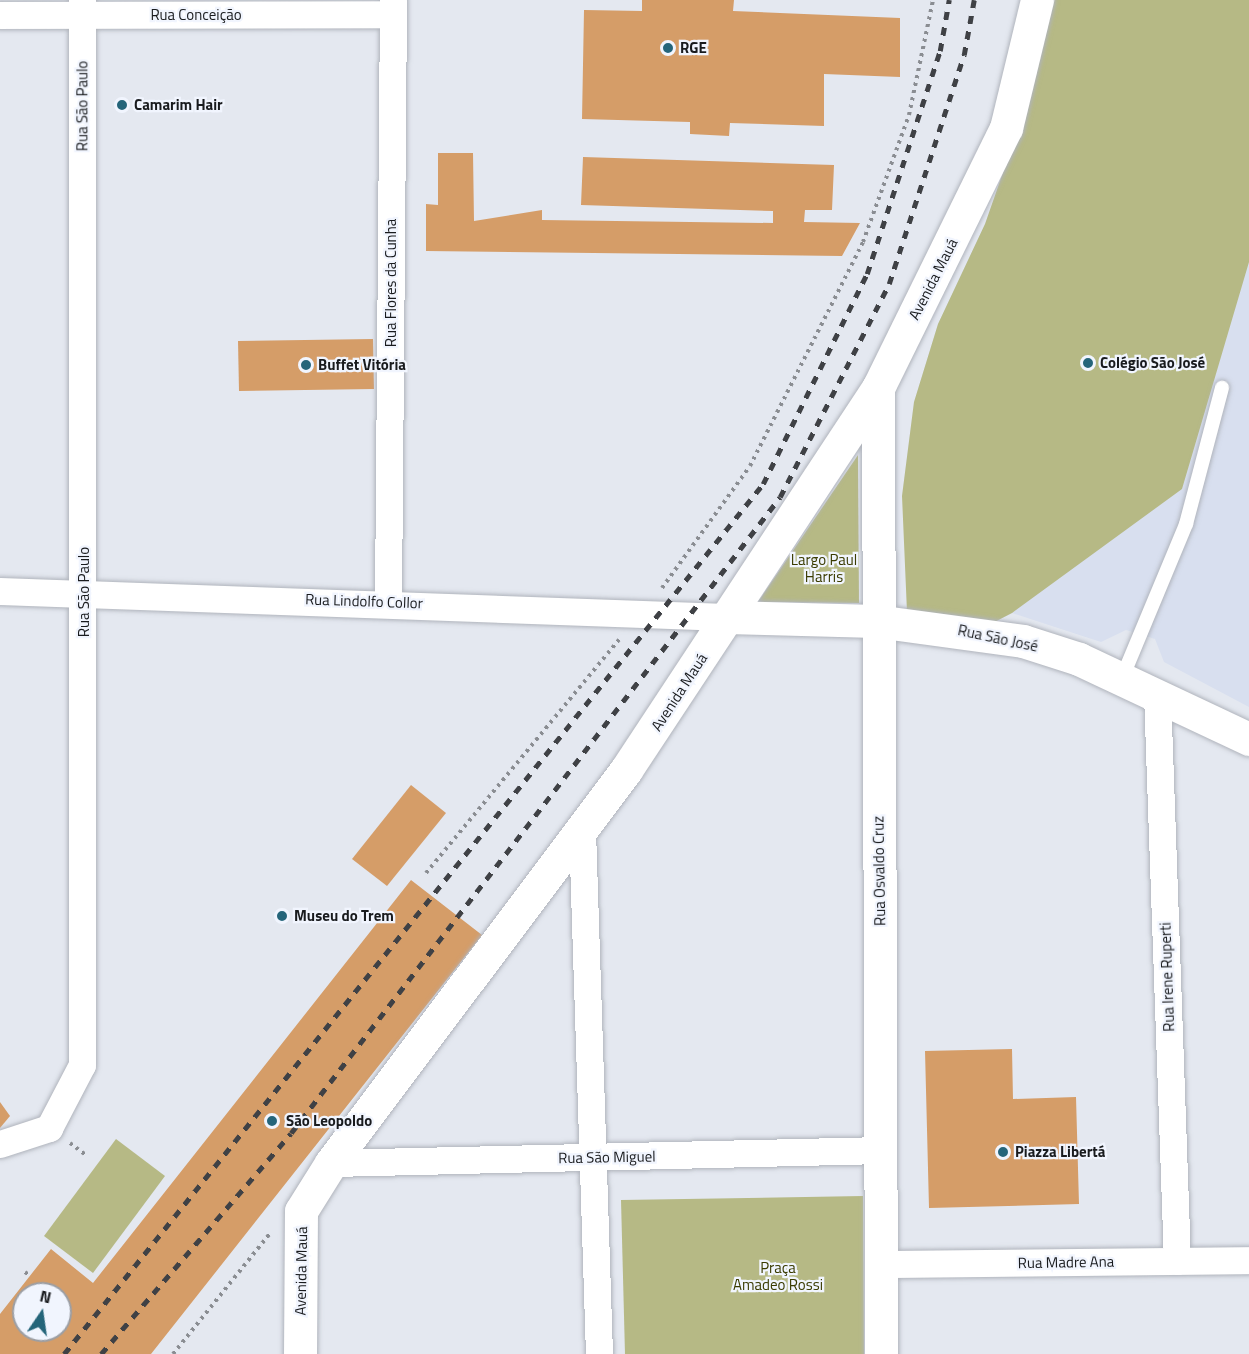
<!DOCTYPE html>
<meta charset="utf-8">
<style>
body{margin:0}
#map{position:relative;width:1249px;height:1354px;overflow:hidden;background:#e4e8f0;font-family:"Titillium Web",sans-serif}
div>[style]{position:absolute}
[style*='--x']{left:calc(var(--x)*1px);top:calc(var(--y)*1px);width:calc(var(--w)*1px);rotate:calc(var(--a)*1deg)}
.built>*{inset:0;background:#d8dfef}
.green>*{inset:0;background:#b6b985}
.building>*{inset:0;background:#d59d68}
.path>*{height:4px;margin-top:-2px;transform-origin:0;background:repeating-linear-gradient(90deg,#8a8d92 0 3px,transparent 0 7.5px)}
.roads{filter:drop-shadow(0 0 2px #b0b4bc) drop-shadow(0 0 2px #b0b4bc)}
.lane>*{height:14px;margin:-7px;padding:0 7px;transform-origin:7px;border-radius:7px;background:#fff}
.street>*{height:27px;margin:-13.5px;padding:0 13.5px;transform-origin:13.5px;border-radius:13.5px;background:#fff}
.secondary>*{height:33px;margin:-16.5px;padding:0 16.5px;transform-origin:16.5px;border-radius:16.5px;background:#fff}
.primary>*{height:33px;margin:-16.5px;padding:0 16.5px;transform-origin:16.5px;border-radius:16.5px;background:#fff}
.rail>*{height:4.5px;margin-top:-2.25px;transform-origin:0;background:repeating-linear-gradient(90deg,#3f4145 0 8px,transparent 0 16px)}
.dots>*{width:16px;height:16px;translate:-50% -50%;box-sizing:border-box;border:3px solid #f1f5fe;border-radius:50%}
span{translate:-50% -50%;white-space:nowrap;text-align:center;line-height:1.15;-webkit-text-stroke:4.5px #f1f5fe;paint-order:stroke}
.street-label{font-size:15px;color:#191b1e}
.poi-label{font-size:15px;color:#191b1e;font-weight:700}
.left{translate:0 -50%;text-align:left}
.park-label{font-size:15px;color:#3a3b00}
.north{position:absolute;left:12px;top:1282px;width:60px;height:60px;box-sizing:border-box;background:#f1f5fe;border:2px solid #9b9ea4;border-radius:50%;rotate:13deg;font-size:16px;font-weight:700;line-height:24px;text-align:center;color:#191b1e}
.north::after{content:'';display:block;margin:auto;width:21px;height:27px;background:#25657a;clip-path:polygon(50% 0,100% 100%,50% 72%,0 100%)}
</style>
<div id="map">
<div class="built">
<div style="clip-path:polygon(1249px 0,1249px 707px,1164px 662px,1155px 639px,1126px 630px,1101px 642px,1012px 613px,979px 630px,902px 496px,914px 402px,938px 324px,985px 224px,1015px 138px)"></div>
</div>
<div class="green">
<div style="clip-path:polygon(1044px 0,1249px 0,1249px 262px,1182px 489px,1012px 613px,979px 630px,907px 612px,902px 496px,914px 402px,938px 324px,985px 224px,1015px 138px)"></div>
<div style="clip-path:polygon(858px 455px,859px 603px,758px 602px)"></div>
<div style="clip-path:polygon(116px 1139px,165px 1176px,93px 1273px,44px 1236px)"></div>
<div style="clip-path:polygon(863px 1196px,864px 1354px,625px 1354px,621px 1200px)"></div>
</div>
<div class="building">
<div style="clip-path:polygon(642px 0,734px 0,733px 11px,900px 18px,900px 77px,824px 74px,824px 126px,730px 123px,729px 136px,690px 134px,690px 122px,582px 119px,584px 10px,642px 11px)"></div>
<div style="clip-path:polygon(438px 153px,473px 153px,474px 221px,542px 210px,542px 220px,773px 223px,773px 211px,581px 205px,583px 157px,834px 165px,832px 210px,805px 210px,804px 222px,860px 223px,842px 256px,426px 251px,426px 204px,438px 205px)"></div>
<div style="clip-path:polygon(373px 339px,374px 389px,239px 391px,238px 341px)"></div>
<div style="clip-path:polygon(411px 785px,446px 813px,387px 886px,352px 859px)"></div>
<div style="clip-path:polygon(evenodd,411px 880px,482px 935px,151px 1354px,0 1354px,0 1314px,51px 1249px,93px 1283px,411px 880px,24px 1294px,60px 1294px,60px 1330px,24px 1330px,24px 1294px)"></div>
<div style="clip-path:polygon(1012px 1049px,1013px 1099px,1076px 1097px,1079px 1204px,929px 1208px,925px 1051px)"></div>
<div style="clip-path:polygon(0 1102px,10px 1116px,0 1128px)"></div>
</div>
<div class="path">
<div style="--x:662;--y:588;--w:150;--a:-54.2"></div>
<div style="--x:750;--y:466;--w:251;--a:-63.2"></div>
<div style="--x:863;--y:242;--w:135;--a:-70.1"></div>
<div style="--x:909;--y:115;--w:117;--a:-78.2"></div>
<div style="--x:426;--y:873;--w:303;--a:-50.4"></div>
<div style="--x:70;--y:1143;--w:20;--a:37"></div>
<div style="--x:25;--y:1272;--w:6;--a:39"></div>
<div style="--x:173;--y:1354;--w:156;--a:-51.2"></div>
</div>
<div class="roads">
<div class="lane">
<div style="--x:1122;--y:678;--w:167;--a:-67.4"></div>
<div style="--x:1186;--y:524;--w:141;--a:-75.2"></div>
</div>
<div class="street">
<div style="--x:0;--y:15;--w:392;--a:-0.1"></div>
<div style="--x:0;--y:591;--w:727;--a:2.05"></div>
<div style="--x:388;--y:601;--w:601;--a:-89.52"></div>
<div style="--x:1157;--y:694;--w:567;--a:87.98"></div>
<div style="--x:582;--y:830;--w:524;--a:88.14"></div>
<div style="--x:0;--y:1144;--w:52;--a:-18.1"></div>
<div style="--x:49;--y:1128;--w:71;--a:-62.4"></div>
<div style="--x:82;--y:1065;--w:1065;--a:-90"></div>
<div style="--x:331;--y:1163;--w:552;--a:-1.35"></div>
<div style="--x:882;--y:1264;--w:367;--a:-0.6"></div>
</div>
<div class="secondary">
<div style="--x:727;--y:617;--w:149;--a:1.5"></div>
<div style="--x:876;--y:621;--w:148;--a:7.7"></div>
<div style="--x:1023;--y:641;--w:59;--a:17.8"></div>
<div style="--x:1079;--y:659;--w:188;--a:25.2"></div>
</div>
<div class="primary">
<div style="--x:878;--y:388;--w:966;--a:89.82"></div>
<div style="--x:300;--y:1354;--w:143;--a:-89.6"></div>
<div style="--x:301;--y:1211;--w:57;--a:-58"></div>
<div style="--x:331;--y:1163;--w:491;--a:-53.1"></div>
<div style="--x:626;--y:770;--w:458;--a:-56.6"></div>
<div style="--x:878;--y:388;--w:290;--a:-63.8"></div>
<div style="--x:1006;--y:128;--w:132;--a:-76.4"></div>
</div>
</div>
<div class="rail">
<div style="--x:64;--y:1354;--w:1116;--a:-51.22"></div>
<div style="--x:763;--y:484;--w:234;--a:-63.7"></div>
<div style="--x:867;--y:274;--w:235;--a:-71.9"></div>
<div style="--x:940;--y:51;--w:52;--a:-80"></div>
<div style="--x:101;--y:1354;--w:291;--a:-49.3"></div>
<div style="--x:291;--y:1133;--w:802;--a:-52.44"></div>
<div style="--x:780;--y:497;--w:239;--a:-62.9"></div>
<div style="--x:889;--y:284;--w:241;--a:-71.9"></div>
<div style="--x:964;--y:55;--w:56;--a:-79.7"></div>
</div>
<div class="dots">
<div style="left:668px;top:48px;background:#25657a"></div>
<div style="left:122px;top:105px;background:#25657a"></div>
<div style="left:1088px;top:363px;background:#25657a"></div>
<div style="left:306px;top:365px;background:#25657a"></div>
<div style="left:282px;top:916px;background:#25657a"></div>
<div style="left:272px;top:1121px;background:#25657a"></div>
<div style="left:1003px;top:1152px;background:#25657a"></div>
</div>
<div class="street-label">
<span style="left:196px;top:15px">Rua Conceição</span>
<span style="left:82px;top:106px;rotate:-90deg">Rua São Paulo</span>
<span style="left:933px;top:279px;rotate:-63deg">Avenida Mauá</span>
<span style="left:391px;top:283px;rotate:-90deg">Rua Flores da Cunha</span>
<span style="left:84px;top:592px;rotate:-90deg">Rua São Paulo</span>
<span style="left:364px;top:601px;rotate:2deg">Rua Lindolfo Collor</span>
<span style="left:998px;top:638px;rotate:12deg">Rua São José</span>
<span style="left:679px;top:692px;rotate:-57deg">Avenida Mauá</span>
<span style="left:879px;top:871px;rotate:-91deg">Rua Osvaldo Cruz</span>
<span style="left:1167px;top:977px;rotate:-92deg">Rua Irene Ruperti</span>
<span style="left:607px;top:1157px;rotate:-1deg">Rua São Miguel</span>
<span style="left:1066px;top:1262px;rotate:-1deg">Rua Madre Ana</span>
<span style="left:301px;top:1271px;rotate:-89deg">Avenida Mauá</span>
</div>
<div class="poi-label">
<span class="left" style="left:680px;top:48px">RGE</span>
<span class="left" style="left:134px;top:105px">Camarim Hair</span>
<span class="left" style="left:1100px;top:363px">Colégio São José</span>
<span class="left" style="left:318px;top:365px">Buffet Vitória</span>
<span class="left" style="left:294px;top:916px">Museu do Trem</span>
<span class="left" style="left:286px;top:1121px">São Leopoldo</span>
<span class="left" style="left:1015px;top:1152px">Piazza Libertá</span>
</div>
<div class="park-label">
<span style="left:824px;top:568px">Largo Paul<br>Harris</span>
<span style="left:778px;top:1276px">Praça<br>Amadeo Rossi</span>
</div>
<div class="north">N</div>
</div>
